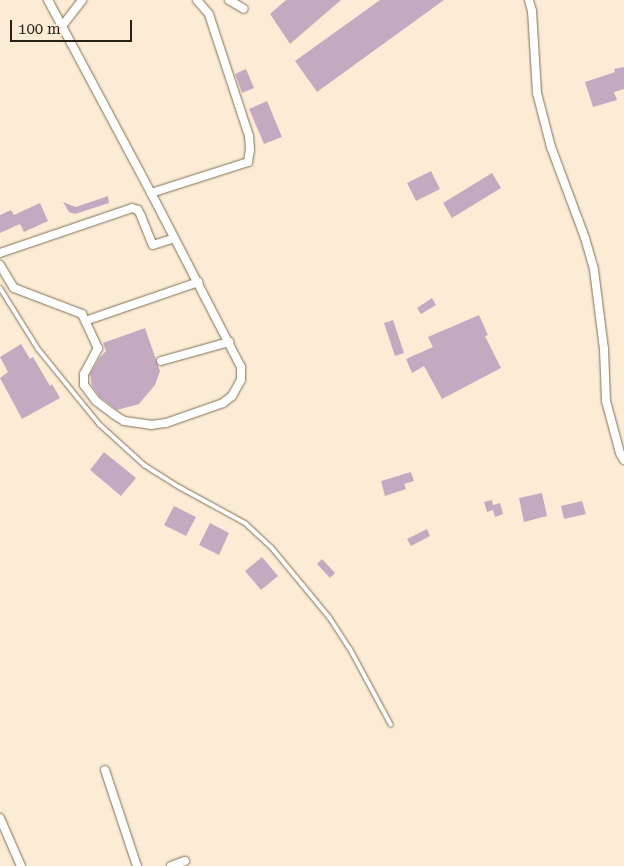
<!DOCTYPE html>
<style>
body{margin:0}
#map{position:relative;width:624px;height:866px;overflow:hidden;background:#fcecd5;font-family:"Roboto Serif",serif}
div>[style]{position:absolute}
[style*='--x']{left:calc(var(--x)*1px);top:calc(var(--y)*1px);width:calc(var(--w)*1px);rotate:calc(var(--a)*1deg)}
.building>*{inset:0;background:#c4aac0}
.roads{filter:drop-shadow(0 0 1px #7f6f55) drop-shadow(0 0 1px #7f6f55)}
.service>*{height:4px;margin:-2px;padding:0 2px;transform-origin:2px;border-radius:2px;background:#fff}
.minor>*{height:8px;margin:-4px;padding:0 4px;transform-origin:4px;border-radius:4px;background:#fff}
span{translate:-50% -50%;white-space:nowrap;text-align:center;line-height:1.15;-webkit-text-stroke:5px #fcecd5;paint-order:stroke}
.scale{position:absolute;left:10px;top:20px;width:122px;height:22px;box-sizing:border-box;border:2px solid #282117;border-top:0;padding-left:6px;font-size:15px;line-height:18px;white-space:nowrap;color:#282117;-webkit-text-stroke:4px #fcecd5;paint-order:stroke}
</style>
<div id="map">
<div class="building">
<div style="clip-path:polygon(286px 0,341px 0,290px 44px,270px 14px)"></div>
<div style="clip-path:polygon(380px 0,444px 0,317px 92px,295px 61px)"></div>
<div style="clip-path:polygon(624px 67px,624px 89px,614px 92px,617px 100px,593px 107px,585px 82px,615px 72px,614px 69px)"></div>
<div style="clip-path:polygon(246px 69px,254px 88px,242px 93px,235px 74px)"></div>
<div style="clip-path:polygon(267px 101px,282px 137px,264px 144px,249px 109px)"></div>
<div style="clip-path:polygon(431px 171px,440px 189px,416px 201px,407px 183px)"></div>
<div style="clip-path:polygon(492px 173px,501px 188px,452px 218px,443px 203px)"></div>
<div style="clip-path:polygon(108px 196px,109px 203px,75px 214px,69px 212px,63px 202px,76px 207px)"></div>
<div style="clip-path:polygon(40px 203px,48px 221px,24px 232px,20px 224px,0 233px,0 215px,11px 210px,14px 215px)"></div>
<div style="clip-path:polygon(432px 298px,436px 305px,421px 314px,417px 308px)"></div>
<div style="clip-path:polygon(479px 315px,488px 335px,485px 336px,501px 368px,442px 399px,424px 366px,412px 373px,406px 359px,433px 347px,428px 337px)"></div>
<div style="clip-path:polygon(393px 320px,404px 353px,395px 356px,384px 323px)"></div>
<div style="clip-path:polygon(145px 328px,160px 371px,155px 385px,139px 404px,117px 410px,100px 397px,92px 386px,90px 374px,100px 357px,106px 351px,103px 343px)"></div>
<div style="clip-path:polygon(21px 344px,30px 359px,33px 357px,50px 386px,52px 384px,60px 398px,22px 419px,0 378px,8px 372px,0 357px)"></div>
<div style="clip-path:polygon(104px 452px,136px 478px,121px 496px,90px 470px)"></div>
<div style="clip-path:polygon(411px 472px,414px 481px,404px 484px,406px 489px,385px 496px,381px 481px)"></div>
<div style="clip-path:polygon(542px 493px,547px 516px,524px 522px,519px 498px)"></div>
<div style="clip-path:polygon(492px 500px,493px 505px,500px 503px,503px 514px,495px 517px,493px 510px,487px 512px,484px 502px)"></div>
<div style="clip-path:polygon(582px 501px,586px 514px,564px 519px,561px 506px)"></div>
<div style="clip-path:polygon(174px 506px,196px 517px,186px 536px,164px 525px)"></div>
<div style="clip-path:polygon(210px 523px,229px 533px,219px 555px,199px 545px)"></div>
<div style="clip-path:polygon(427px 529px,430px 536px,411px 546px,407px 539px)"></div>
<div style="clip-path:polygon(262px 557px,278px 576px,261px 590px,245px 571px)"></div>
<div style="clip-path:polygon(322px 559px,335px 573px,330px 578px,317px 564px)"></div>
</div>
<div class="roads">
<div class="service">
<div style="--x:0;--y:288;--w:72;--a:58.1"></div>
<div style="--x:38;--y:349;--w:97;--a:50.9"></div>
<div style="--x:99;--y:424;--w:61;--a:42.3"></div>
<div style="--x:144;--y:465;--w:41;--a:32.2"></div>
<div style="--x:179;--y:487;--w:75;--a:28.6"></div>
<div style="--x:245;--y:523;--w:35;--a:43"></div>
<div style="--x:271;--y:547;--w:91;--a:50.4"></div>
<div style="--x:329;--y:617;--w:38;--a:57"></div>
<div style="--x:350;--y:649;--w:86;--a:61.7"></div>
</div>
<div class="minor">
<div style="--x:48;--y:0;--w:219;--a:61.9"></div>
<div style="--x:151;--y:193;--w:102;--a:-17.7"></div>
<div style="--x:248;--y:162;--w:12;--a:-81"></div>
<div style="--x:250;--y:150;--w:14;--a:-94"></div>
<div style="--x:249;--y:136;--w:128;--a:-108.2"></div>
<div style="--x:209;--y:14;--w:18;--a:-131"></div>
<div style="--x:229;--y:0;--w:17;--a:31"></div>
<div style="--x:529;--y:0;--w:11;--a:75"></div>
<div style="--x:532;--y:11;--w:82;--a:86.5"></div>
<div style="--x:537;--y:93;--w:56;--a:75.5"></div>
<div style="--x:551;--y:147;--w:97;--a:69.5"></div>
<div style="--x:585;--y:238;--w:33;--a:74"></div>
<div style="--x:594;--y:270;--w:80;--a:82.8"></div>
<div style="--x:604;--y:349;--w:52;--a:87.8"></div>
<div style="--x:606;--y:401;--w:54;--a:74.9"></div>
<div style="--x:620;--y:453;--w:8;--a:60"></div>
<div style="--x:62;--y:26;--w:33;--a:-52"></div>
<div style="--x:0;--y:253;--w:139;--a:-18.8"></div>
<div style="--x:132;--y:208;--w:6;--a:18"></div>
<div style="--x:138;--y:210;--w:7;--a:63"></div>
<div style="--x:141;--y:216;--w:31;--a:68"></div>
<div style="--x:153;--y:245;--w:22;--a:-18"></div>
<div style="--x:0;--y:265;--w:27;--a:59"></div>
<div style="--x:14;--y:288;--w:73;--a:20.9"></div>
<div style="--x:82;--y:314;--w:38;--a:65"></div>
<div style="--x:98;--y:348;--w:30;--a:118"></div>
<div style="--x:84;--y:374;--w:11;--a:90"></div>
<div style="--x:84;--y:385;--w:20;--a:53"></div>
<div style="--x:96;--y:401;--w:21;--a:37"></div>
<div style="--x:113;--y:414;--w:13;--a:32"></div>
<div style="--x:124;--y:421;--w:27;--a:8"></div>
<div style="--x:151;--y:425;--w:15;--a:-8"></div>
<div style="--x:166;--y:423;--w:60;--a:-19.3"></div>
<div style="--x:223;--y:403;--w:11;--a:-38"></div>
<div style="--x:232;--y:396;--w:18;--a:-61"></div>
<div style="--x:241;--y:380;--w:13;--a:-90"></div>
<div style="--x:241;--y:367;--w:196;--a:-117.3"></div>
<div style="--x:85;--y:321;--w:120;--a:-19"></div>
<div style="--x:161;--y:361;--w:71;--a:-15.6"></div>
<div style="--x:105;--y:770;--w:101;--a:71.6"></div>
<div style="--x:0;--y:818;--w:52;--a:66.4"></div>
<div style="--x:171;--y:866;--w:15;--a:-20"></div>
</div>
</div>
<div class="scale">100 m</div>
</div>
